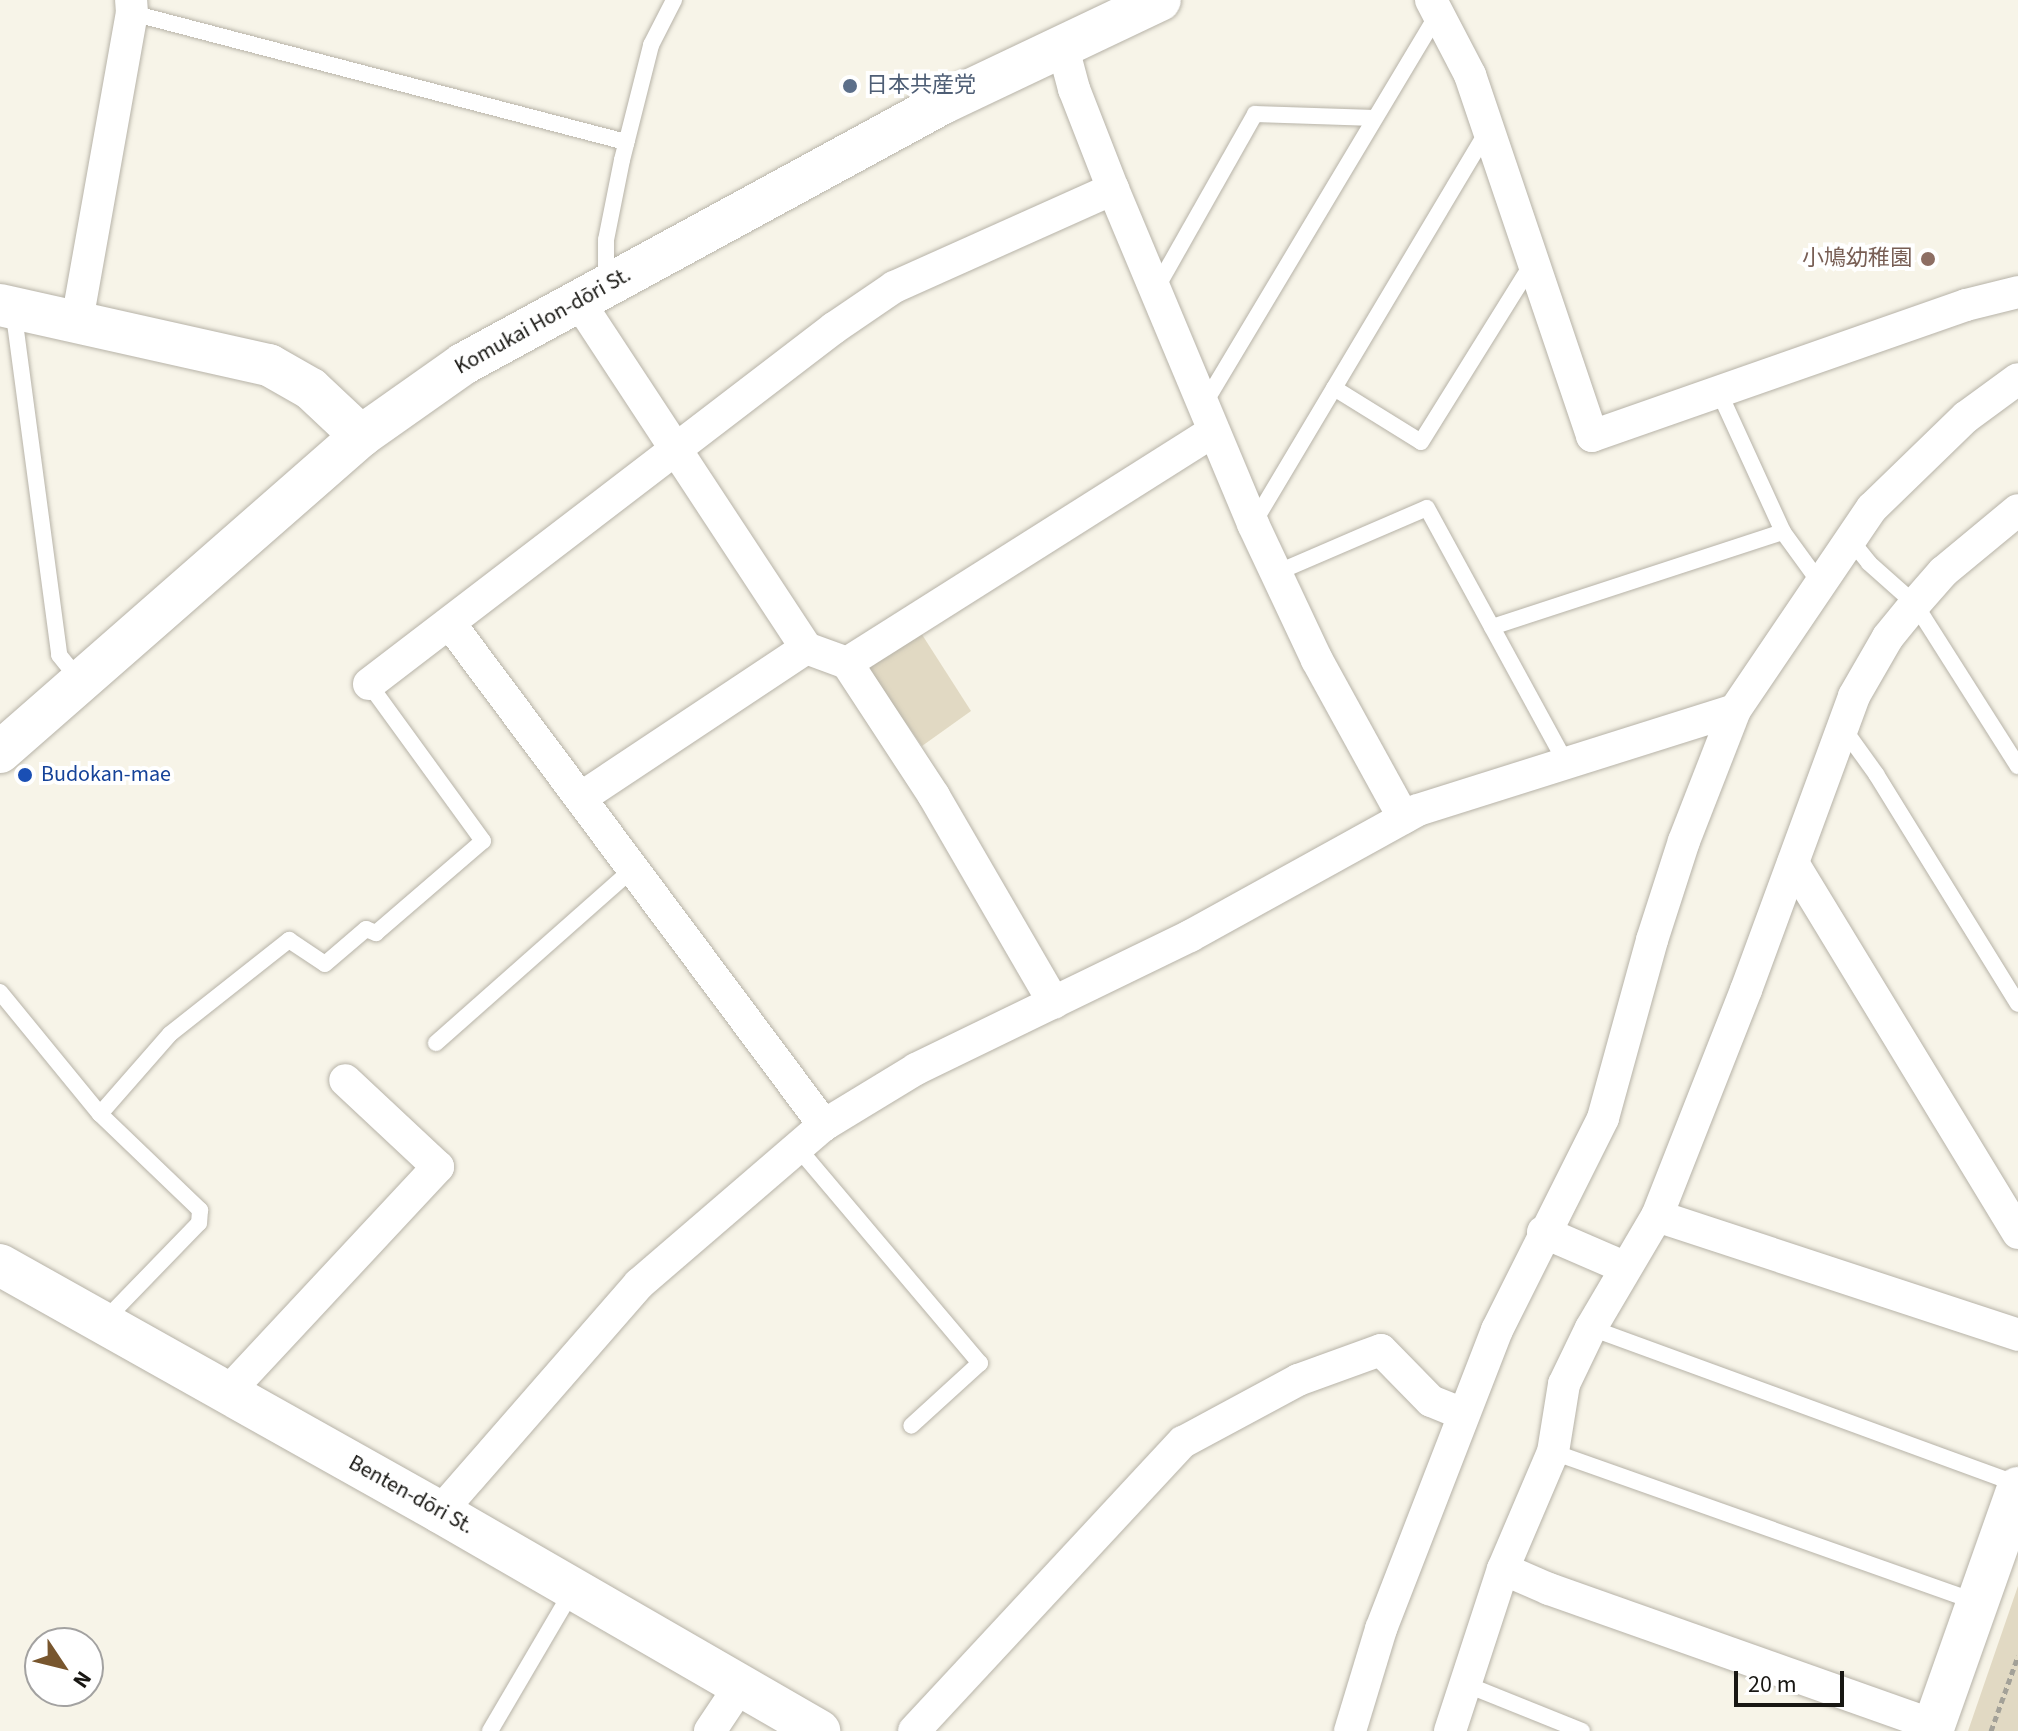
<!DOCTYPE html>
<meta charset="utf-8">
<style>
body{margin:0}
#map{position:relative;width:2018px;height:1731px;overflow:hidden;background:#f7f4e8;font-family:"Source Sans 3","Noto Sans JP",sans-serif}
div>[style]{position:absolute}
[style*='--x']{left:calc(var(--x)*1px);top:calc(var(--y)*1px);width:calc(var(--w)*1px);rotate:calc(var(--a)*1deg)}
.green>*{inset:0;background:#e1d9c3}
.path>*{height:5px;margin-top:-2.5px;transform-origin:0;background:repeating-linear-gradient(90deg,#a3a198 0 6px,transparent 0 10px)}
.roads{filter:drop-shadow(0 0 2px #b7b3a8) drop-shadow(0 0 2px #b7b3a8)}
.service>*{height:16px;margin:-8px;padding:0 8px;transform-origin:8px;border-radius:8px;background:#fff}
.minor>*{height:32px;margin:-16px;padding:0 16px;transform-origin:16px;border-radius:16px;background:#fff}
.tertiary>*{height:42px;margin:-21px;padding:0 21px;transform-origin:21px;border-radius:21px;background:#fff}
.dots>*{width:22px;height:22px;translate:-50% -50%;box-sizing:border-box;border:4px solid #fff;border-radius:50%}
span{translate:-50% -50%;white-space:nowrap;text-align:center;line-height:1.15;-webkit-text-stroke:8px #fff;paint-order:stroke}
.service-label{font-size:22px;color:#4e5e75}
.left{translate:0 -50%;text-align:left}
.education-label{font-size:22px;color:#785e54}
.right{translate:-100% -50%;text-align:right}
.street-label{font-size:22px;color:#181713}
.transit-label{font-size:22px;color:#164399}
.north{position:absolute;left:24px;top:1627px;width:80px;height:80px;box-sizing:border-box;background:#fff;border:2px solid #a3a2a1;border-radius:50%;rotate:125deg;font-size:22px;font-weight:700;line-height:32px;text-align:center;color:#181713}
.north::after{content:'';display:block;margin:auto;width:28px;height:36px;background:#78562e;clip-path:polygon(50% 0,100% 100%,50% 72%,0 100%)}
.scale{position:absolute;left:1734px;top:1671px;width:110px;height:36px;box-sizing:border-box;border:4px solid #181713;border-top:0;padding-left:10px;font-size:24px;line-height:28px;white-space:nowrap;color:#181713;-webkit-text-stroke:6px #fff;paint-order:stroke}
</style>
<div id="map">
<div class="green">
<div style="clip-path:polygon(921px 633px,971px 711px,922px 746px,867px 668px)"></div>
<div style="clip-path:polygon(2018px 1586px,2018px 1731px,1968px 1731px)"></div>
</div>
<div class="path">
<div style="--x:1991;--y:1731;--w:80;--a:-70.2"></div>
</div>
<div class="roads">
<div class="service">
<div style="--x:132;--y:13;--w:511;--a:14.64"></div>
<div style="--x:606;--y:284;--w:44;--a:-90"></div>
<div style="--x:606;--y:240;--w:82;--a:-78.7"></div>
<div style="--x:622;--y:160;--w:119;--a:-75.8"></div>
<div style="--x:651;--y:45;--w:51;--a:-62.9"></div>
<div style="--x:1156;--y:289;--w:201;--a:-60.5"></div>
<div style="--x:1255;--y:114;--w:119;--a:1.9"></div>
<div style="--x:13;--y:308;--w:350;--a:82.4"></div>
<div style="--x:59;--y:655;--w:33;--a:51"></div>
<div style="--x:1334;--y:388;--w:102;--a:31.8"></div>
<div style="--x:1421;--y:442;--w:208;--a:-58.1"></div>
<div style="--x:1719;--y:392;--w:154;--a:65.4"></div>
<div style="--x:1783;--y:532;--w:63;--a:54"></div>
<div style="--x:1203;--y:406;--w:458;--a:-59.1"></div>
<div style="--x:1253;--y:524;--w:459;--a:-59.2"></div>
<div style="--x:1849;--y:538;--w:32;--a:51"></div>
<div style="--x:1869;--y:563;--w:62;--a:41.7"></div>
<div style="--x:1915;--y:604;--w:192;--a:57.6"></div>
<div style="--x:1276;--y:573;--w:164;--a:-23.3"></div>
<div style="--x:1427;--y:508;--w:290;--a:61.4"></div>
<div style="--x:1492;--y:627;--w:306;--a:-18.1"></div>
<div style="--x:1843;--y:728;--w:57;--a:54.3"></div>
<div style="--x:1876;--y:774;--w:270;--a:58.3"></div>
<div style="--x:0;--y:992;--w:158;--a:50.7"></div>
<div style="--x:100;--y:1114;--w:106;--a:-48.8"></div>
<div style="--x:170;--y:1034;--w:152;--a:-38.3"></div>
<div style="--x:289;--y:940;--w:43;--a:33.7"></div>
<div style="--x:325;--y:964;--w:54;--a:-40.5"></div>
<div style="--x:366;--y:929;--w:11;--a:22"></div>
<div style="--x:376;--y:933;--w:141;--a:-40.7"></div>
<div style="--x:483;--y:841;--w:194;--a:-126"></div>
<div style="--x:436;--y:1043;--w:264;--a:-41.5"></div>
<div style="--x:100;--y:1114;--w:139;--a:43.8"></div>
<div style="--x:200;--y:1210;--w:13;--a:94"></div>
<div style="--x:199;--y:1223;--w:138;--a:134.1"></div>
<div style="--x:798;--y:1148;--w:282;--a:49.8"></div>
<div style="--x:980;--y:1363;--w:93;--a:137.6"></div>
<div style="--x:1591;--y:1328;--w:455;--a:20.1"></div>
<div style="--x:1553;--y:1452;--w:449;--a:19.5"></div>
<div style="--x:1465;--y:1684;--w:126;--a:21.9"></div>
<div style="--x:490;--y:1731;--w:162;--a:-59.6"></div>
</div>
<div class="minor">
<div style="--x:1431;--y:0;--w:85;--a:62.5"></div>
<div style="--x:1470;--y:75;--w:381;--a:71.3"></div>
<div style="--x:1592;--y:436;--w:396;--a:-19.3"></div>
<div style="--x:1966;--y:305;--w:54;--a:-14"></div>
<div style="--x:1062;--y:44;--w:47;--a:75.1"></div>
<div style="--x:1074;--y:89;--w:107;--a:68.7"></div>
<div style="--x:1113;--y:189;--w:363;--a:67.3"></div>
<div style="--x:1253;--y:524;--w:150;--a:64.8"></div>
<div style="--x:1317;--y:660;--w:180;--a:61.2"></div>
<div style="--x:579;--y:302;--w:414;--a:56.7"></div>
<div style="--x:806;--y:648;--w:44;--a:20.1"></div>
<div style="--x:847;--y:663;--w:159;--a:56.8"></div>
<div style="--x:934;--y:796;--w:239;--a:59.9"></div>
<div style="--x:77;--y:321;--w:313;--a:-79.9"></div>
<div style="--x:132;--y:13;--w:13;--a:-94"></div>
<div style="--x:451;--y:625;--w:624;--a:53.28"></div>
<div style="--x:847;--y:663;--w:433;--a:-32.3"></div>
<div style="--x:369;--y:684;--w:586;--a:-37.44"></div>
<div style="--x:834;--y:328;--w:73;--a:-34.3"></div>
<div style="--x:894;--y:287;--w:240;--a:-24.1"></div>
<div style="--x:582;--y:797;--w:269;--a:-33.6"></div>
<div style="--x:1793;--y:863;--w:433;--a:58.7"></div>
<div style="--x:1657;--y:1216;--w:380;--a:18.2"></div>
<div style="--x:1543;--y:1232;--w:90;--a:23.4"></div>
<div style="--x:228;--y:1392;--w:308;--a:-47"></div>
<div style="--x:438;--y:1167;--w:127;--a:-136.9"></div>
<div style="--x:440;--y:1512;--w:303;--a:-48.9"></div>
<div style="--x:639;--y:1284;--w:244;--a:-40.7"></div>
<div style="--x:824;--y:1125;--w:108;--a:-31.3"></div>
<div style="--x:916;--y:1069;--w:305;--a:-25.9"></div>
<div style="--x:1190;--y:936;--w:260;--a:-28.9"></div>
<div style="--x:1418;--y:810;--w:332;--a:-17.5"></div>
<div style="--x:1503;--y:1569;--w:50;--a:23.5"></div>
<div style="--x:1549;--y:1589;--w:408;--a:19.5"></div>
<div style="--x:710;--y:1731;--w:54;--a:-56.3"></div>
<div style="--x:914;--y:1731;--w:395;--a:-47.1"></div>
<div style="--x:1183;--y:1442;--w:131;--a:-28.3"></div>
<div style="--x:1298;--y:1380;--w:88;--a:-19.9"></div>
<div style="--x:1381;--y:1350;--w:71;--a:45.6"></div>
<div style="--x:1431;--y:1401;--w:35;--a:22"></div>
<div style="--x:1350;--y:1731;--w:107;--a:-73.1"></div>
<div style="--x:1381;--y:1629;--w:321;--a:-68.8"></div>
<div style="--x:1497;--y:1330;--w:237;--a:-63.4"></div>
<div style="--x:1603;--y:1118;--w:185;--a:-74.6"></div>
<div style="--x:1652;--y:940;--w:104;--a:-72.1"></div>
<div style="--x:1684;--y:841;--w:141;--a:-68.7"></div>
<div style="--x:1735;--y:710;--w:244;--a:-55.9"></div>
<div style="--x:1872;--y:508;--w:131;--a:-44.1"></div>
<div style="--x:1966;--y:417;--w:64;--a:-36.2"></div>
<div style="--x:1450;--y:1731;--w:170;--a:-71.9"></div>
<div style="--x:1503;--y:1569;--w:127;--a:-66.9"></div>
<div style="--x:1553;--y:1452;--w:69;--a:-80.8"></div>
<div style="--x:1564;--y:1384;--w:62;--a:-64.3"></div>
<div style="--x:1591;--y:1328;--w:130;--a:-59.5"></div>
<div style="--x:1657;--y:1216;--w:243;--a:-68.5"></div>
<div style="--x:1746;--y:990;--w:313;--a:-69.8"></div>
<div style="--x:1854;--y:696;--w:68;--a:-60"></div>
<div style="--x:1888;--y:637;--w:43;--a:-50.7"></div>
<div style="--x:1915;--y:604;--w:43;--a:-48.8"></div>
<div style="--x:1943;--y:572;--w:97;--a:-39.6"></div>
</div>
<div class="tertiary">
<div style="--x:0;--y:305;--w:276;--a:12.6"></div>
<div style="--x:269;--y:365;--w:48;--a:29.7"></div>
<div style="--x:311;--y:389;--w:69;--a:43.2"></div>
<div style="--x:0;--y:752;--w:480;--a:-41.2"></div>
<div style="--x:361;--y:436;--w:125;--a:-35.2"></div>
<div style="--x:463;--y:364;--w:546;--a:-28.54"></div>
<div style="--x:943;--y:103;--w:240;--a:-25.4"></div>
<div style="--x:0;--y:1265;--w:505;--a:29.31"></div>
<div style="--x:440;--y:1512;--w:438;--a:30"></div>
<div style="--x:1932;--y:1731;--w:258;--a:-70.5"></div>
</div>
</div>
<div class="dots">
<div style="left:850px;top:86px;background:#5c6f8a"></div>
<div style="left:1928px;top:259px;background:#8d6e63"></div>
<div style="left:25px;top:775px;background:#1a4fb4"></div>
</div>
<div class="service-label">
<span class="left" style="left:866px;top:86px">日本共産党</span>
</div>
<div class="education-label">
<span class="right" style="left:1912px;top:259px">小鳩幼稚園</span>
</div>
<div class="street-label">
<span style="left:543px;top:321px;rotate:-29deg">Komukai Hon-dōri St.</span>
<span style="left:411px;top:1495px;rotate:29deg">Benten-dōri St.</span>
</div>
<div class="transit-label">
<span class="left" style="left:41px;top:775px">Budokan-mae</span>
</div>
<div class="north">N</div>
<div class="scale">20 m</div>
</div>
